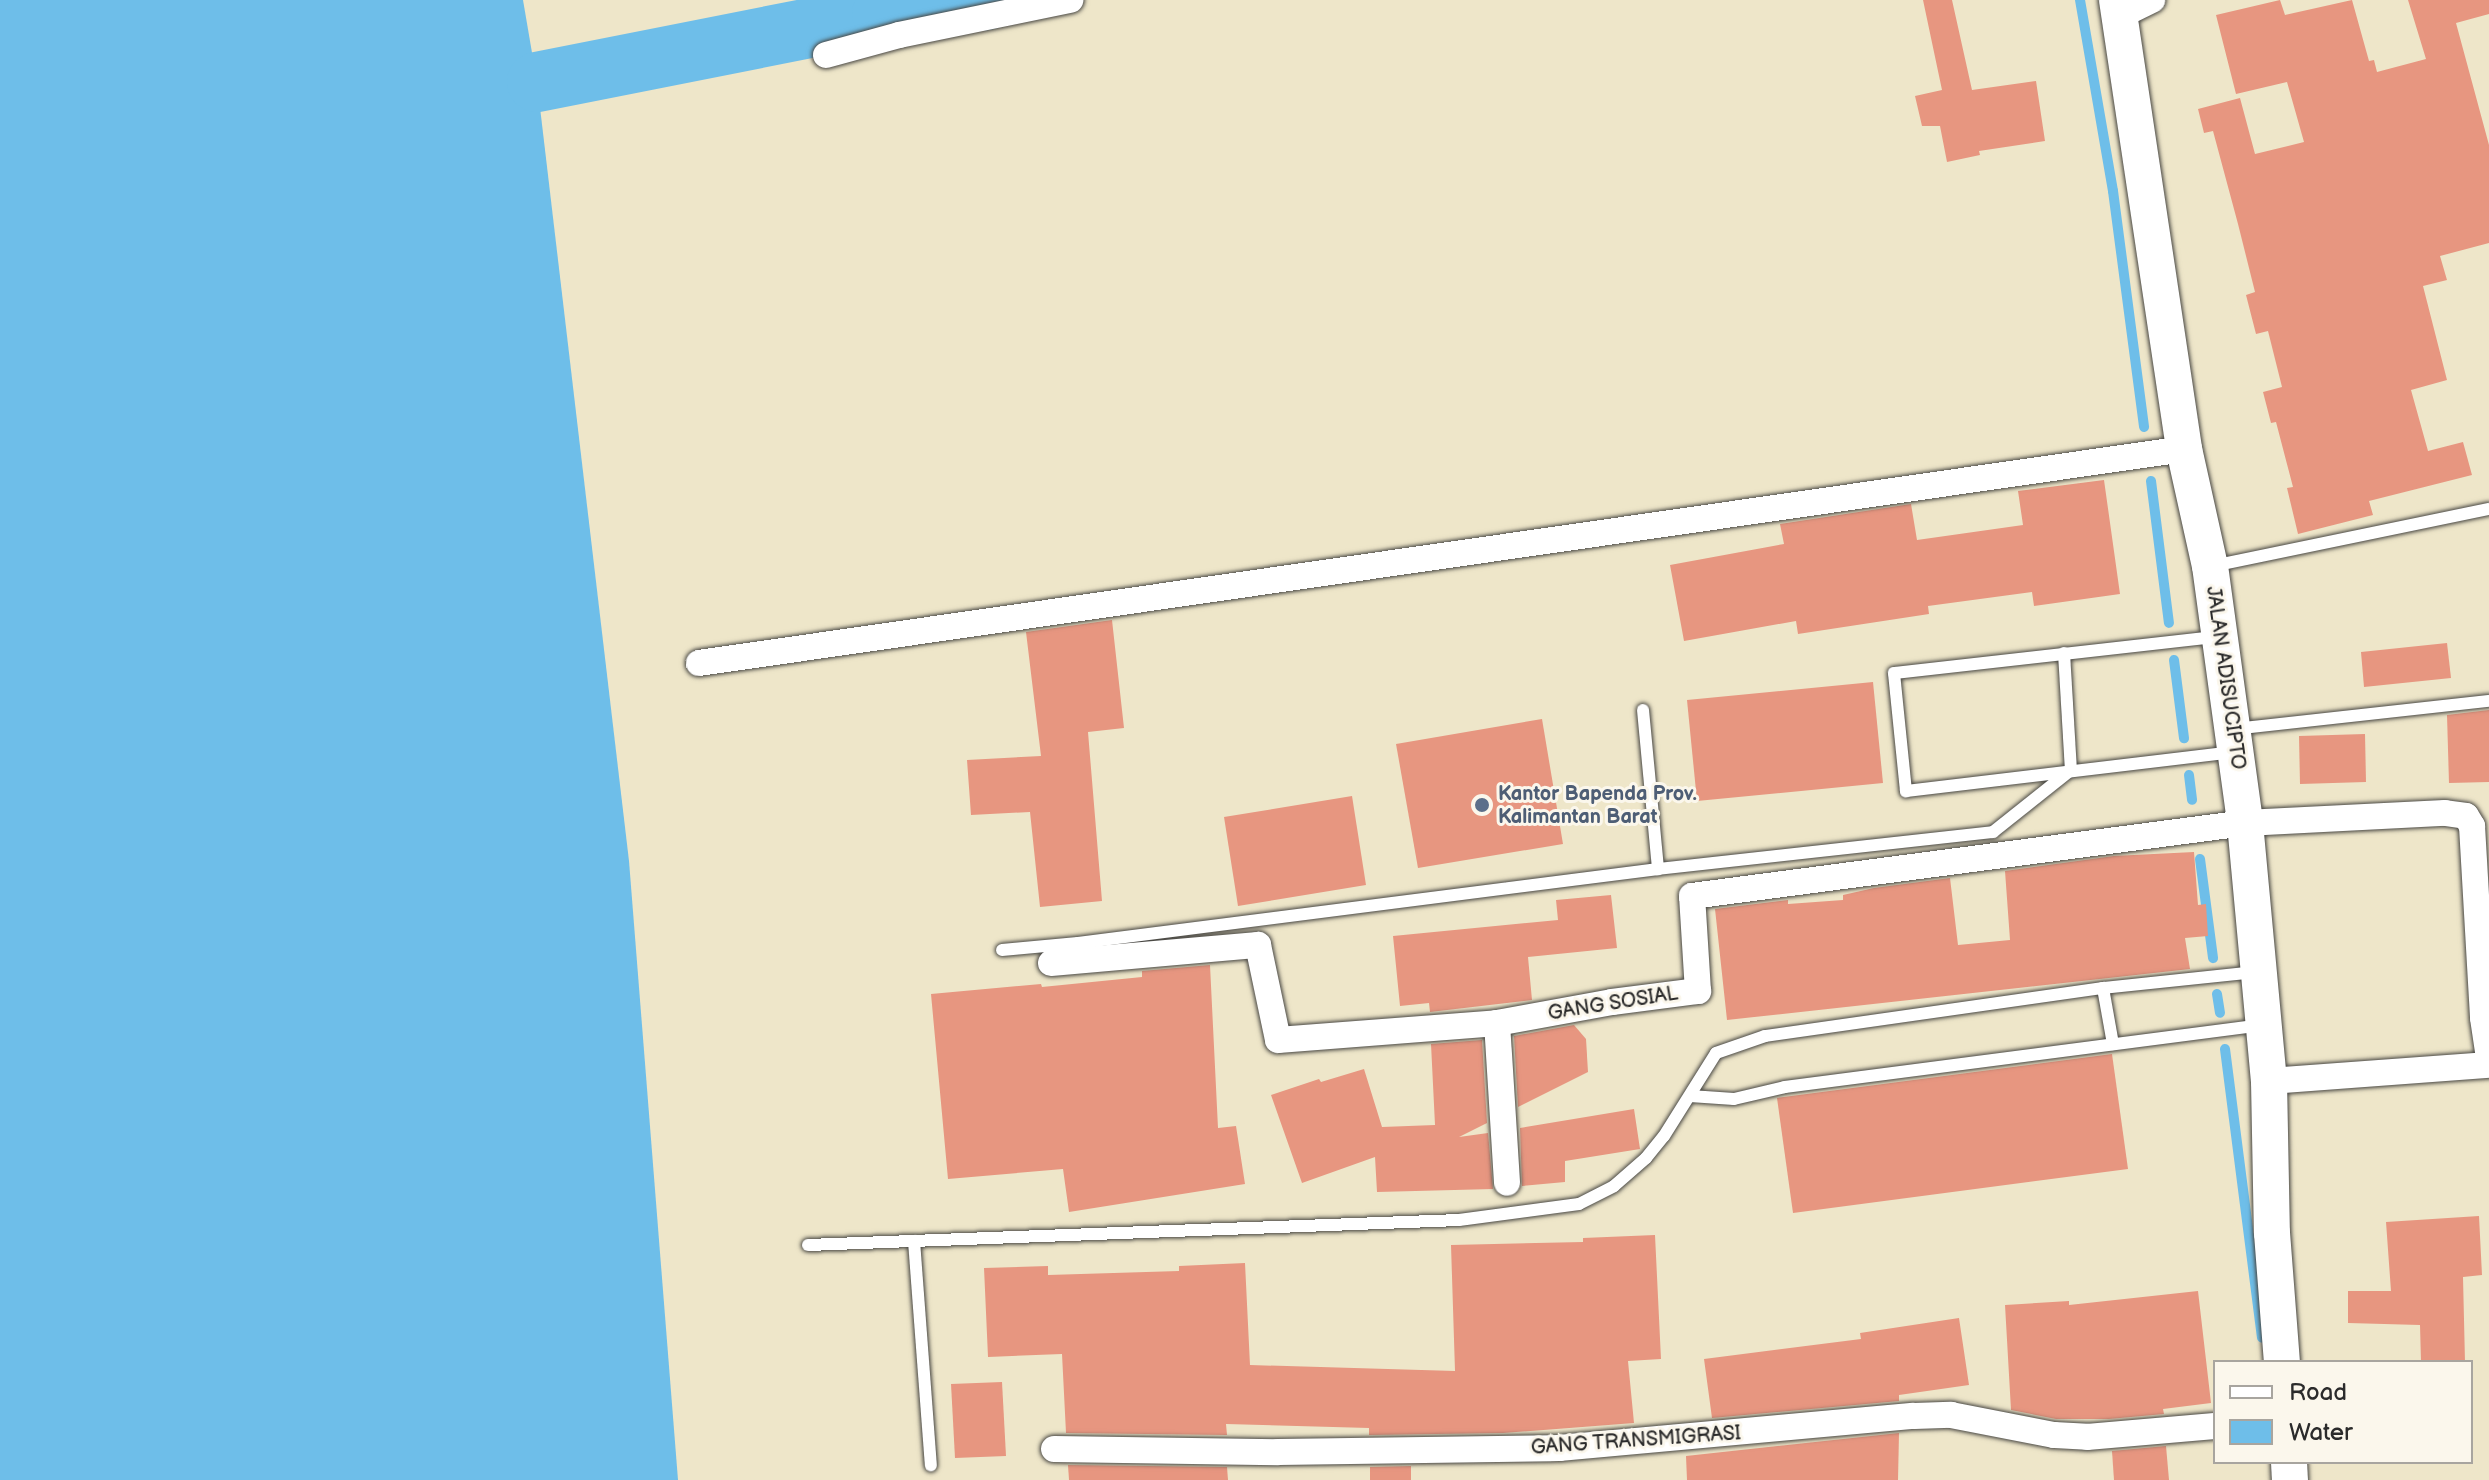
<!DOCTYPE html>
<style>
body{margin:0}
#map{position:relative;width:2489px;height:1480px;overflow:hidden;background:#eee6c9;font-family:"Balsamiq Sans",sans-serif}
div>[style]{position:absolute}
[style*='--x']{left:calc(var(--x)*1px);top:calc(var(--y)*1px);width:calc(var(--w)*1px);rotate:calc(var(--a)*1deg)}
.water>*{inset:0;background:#6ebee9}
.stream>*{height:10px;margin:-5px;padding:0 5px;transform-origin:5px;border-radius:5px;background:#6ebee9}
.river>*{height:60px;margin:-30px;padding:0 30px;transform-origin:30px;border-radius:30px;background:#6ebee9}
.building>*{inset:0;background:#e79680}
.roads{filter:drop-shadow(0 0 2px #484743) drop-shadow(0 0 2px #484743)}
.lane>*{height:12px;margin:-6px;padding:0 6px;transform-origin:6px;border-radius:6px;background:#fff}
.street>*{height:26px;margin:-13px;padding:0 13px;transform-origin:13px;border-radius:13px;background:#fff}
.secondary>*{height:36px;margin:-18px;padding:0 18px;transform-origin:18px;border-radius:18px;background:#fff}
.dots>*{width:22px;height:22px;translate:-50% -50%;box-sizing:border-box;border:4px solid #fbf7ec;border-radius:50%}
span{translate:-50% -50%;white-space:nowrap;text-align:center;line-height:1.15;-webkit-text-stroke:6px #fbf7ec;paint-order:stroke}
.street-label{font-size:20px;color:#2b2b2b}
.service-label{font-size:20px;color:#4e5e75;font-weight:700}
.left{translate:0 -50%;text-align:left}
.legend{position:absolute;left:2213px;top:1360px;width:260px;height:104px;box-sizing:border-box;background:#fbf7ec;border:2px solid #a8a59f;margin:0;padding:10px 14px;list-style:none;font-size:24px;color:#2b2b2b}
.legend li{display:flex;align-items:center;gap:16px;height:40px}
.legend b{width:40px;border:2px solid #a8a59f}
</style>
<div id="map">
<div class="water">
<div style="clip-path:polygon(0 0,523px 0,537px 82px,629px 861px,678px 1480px,0 1480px)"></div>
</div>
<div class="stream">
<div style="--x:2080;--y:0;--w:194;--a:80.2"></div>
<div style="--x:2113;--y:191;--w:238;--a:82.5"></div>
<div style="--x:2151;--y:481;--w:143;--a:82.8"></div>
<div style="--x:2174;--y:660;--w:79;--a:82.7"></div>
<div style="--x:2189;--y:775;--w:25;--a:83"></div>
<div style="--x:2200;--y:859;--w:100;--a:82.5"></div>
<div style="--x:2217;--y:994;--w:19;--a:81"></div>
<div style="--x:2225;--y:1049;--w:291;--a:82.7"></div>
</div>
<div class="river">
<div style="--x:537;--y:82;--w:352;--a:-11.2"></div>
<div style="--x:882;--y:14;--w:106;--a:-7.6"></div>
</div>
<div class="building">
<div style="clip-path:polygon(1923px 0,1952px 0,1972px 90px,2036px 81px,2045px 141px,1979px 151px,1980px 155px,1947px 162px,1940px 126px,1922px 126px,1915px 96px,1942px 90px)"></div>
<div style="clip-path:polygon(2280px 0,2285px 15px,2352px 0,2369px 61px,2374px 60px,2377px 72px,2426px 59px,2408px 0,2489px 0,2489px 14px,2456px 23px,2489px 145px,2489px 243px,2440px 256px,2447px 280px,2423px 286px,2447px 380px,2411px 390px,2428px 451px,2463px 442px,2472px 475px,2369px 501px,2373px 515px,2298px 534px,2287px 488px,2293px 487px,2276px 422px,2271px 423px,2263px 392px,2282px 387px,2268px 331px,2256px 334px,2246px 295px,2255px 292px,2238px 224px,2213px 131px,2204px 133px,2198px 109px,2240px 98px,2255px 154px,2304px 142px,2287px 82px,2236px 94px,2216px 15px)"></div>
<div style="clip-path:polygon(2104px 480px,2120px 594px,2034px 606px,2032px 592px,1928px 606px,1929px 614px,1798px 634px,1796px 621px,1684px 641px,1670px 565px,1784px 544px,1780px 524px,1911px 504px,1917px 540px,2023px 525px,2018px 491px)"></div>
<div style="clip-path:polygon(1112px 620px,1124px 728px,1088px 732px,1102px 901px,1040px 907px,1030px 812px,971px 815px,967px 760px,1041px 756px,1026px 632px)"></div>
<div style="clip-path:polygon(2447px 643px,2451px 678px,2364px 687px,2361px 652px)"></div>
<div style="clip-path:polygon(1873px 682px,1883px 783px,1697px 801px,1687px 700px)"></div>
<div style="clip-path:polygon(2489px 710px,2489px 782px,2449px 783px,2447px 715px)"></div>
<div style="clip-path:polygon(1542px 719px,1563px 844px,1418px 868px,1396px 744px)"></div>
<div style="clip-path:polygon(2365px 734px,2366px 782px,2300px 784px,2299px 736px)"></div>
<div style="clip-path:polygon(1352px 796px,1366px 885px,1238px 906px,1224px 817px)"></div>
<div style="clip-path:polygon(2194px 852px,2198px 905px,2206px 904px,2208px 936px,2185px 938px,2190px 969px,1727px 1020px,1715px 909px,1788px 900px,1788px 904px,1843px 900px,1843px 895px,1874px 888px,1950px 878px,1958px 945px,2010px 940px,2005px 871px,2114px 856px)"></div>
<div style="clip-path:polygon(1611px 895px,1617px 948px,1528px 957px,1532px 1000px,1430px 1012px,1429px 1003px,1400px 1006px,1393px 936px,1558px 920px,1556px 900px)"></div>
<div style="clip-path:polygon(1210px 965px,1218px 1128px,1236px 1126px,1245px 1184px,1069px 1212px,1063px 1169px,948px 1179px,931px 994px,1041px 984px,1042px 987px,1142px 977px,1142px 971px)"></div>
<div style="clip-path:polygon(1574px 1025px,1586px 1039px,1588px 1072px,1518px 1107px,1514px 1036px)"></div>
<div style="clip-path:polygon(1482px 1040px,1487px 1123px,1459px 1137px,1488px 1133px,1493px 1189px,1377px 1192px,1375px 1157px,1302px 1183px,1271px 1095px,1319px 1079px,1321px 1082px,1364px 1069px,1382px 1127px,1435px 1125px,1431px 1044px)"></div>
<div style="clip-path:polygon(2112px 1054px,2128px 1169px,1793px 1213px,1777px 1098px)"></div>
<div style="clip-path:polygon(1634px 1109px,1640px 1149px,1565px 1161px,1565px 1182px,1522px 1186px,1520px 1128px)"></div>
<div style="clip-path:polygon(2479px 1216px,2482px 1275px,2463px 1277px,2465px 1362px,2421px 1362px,2420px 1325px,2348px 1323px,2348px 1291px,2391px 1291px,2386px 1222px)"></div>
<div style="clip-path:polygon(1655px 1235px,1661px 1359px,1628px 1361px,1634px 1423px,1503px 1433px,1369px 1435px,1369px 1428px,1226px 1424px,1227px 1435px,1066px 1433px,1062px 1354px,988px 1357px,984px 1268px,1048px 1266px,1048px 1275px,1179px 1271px,1179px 1266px,1245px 1263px,1250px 1365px,1455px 1371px,1451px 1245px,1583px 1242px,1583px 1238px)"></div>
<div style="clip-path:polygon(2198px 1291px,2211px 1403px,2163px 1409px,2164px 1414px,2109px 1419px,2056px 1419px,2011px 1410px,2005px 1305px,2069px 1301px,2069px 1305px)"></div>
<div style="clip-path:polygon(1959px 1318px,1969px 1385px,1899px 1395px,1899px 1401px,1712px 1418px,1704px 1359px,1861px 1339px,1860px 1333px)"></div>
<div style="clip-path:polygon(1002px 1382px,1006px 1456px,955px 1458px,951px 1384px)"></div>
<div style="clip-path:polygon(1899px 1433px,1898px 1480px,1687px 1480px,1686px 1456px)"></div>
<div style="clip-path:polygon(2166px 1446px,2169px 1480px,2114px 1480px,2112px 1451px)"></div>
<div style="clip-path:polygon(1068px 1465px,1227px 1467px,1228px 1480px,1069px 1480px)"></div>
<div style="clip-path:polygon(1411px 1466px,1411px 1480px,1370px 1480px,1370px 1467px)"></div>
</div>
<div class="roads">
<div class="lane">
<div style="--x:2213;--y:566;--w:282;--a:-11.7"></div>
<div style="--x:2215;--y:637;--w:323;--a:173.6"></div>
<div style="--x:1894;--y:673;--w:119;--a:84.2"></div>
<div style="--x:1906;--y:791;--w:328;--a:-6.8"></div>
<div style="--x:2064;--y:653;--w:117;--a:86.6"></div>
<div style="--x:1643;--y:710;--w:160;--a:84.6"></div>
<div style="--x:2234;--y:729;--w:257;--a:-6.3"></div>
<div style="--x:1002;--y:950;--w:76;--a:-5.3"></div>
<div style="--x:1078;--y:943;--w:585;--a:-7.27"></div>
<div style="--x:1658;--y:869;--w:337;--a:-6.3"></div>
<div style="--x:1993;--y:832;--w:100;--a:-38.5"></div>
<div style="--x:2103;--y:988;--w:57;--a:79.9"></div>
<div style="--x:1690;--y:1096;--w:44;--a:3.9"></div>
<div style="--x:1734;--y:1099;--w:52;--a:-13.2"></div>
<div style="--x:1785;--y:1087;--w:481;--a:-7.4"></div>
<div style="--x:914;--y:1241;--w:225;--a:85.7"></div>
<div style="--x:808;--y:1245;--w:651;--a:-2.2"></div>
<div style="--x:1459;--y:1220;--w:121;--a:-7.6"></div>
<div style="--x:1579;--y:1204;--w:39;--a:-27"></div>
<div style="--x:1614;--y:1186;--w:43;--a:-41.2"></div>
<div style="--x:1646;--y:1158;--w:28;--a:-51"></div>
<div style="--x:1664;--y:1136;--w:98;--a:-57.9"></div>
<div style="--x:1716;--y:1053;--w:52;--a:-19.1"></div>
<div style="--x:1765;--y:1036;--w:341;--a:-8.1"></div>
<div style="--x:2103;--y:988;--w:152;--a:-6"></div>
</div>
<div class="street">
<div style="--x:2119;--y:16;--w:37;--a:-26"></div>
<div style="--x:826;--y:55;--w:76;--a:-15.3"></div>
<div style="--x:899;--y:35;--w:175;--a:-11.6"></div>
<div style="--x:699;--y:663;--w:1500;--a:-8.2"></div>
<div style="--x:1051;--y:963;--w:208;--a:-5"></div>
<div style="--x:1258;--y:945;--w:97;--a:78.1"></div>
<div style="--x:1278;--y:1040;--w:220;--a:-4.4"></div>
<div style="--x:1497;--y:1023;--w:117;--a:-10.3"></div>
<div style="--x:1612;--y:1002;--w:87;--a:-7.3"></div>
<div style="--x:1698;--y:991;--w:95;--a:-93.6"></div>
<div style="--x:1692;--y:896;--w:558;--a:-7.52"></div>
<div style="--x:2245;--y:823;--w:200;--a:-2.9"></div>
<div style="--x:2445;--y:813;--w:21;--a:8"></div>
<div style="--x:2466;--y:816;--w:12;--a:59"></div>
<div style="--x:2472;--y:826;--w:192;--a:86.7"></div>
<div style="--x:2483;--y:1018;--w:40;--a:81.5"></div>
<div style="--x:1497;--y:1023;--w:160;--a:86.4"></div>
<div style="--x:2269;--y:1081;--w:221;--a:-4.2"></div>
<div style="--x:1054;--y:1449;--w:224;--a:0.8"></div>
<div style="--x:1278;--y:1452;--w:281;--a:-0.8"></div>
<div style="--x:1559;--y:1448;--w:356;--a:-5.2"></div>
<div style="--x:1914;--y:1416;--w:37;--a:-2"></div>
<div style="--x:1951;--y:1415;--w:105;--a:11"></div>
<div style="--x:2054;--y:1435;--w:33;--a:3"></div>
<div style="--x:2087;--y:1437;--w:128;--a:-4.9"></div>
</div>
<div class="secondary">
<div style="--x:2117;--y:0;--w:454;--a:81.5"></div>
<div style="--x:2184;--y:449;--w:120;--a:77.5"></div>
<div style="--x:2210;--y:566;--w:259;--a:82.2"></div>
<div style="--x:2245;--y:823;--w:259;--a:84.7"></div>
<div style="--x:2269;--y:1081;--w:152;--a:88.9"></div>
<div style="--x:2272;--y:1233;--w:129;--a:85.6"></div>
<div style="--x:2289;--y:1462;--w:18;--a:87"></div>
</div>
</div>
<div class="dots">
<div style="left:1482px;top:805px;background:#5c6f8a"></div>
</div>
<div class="street-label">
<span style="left:2225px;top:678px;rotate:82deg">JALAN ADISUCIPTO</span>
<span style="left:1613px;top:1004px;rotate:-9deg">GANG SOSIAL</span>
<span style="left:1636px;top:1441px;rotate:-4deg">GANG TRANSMIGRASI</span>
</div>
<div class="service-label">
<span class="left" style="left:1498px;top:806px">Kantor Bapenda Prov.<br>Kalimantan Barat</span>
</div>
<ul class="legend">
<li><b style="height:10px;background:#fff"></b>Road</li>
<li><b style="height:22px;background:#6ebee9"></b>Water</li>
</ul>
</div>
